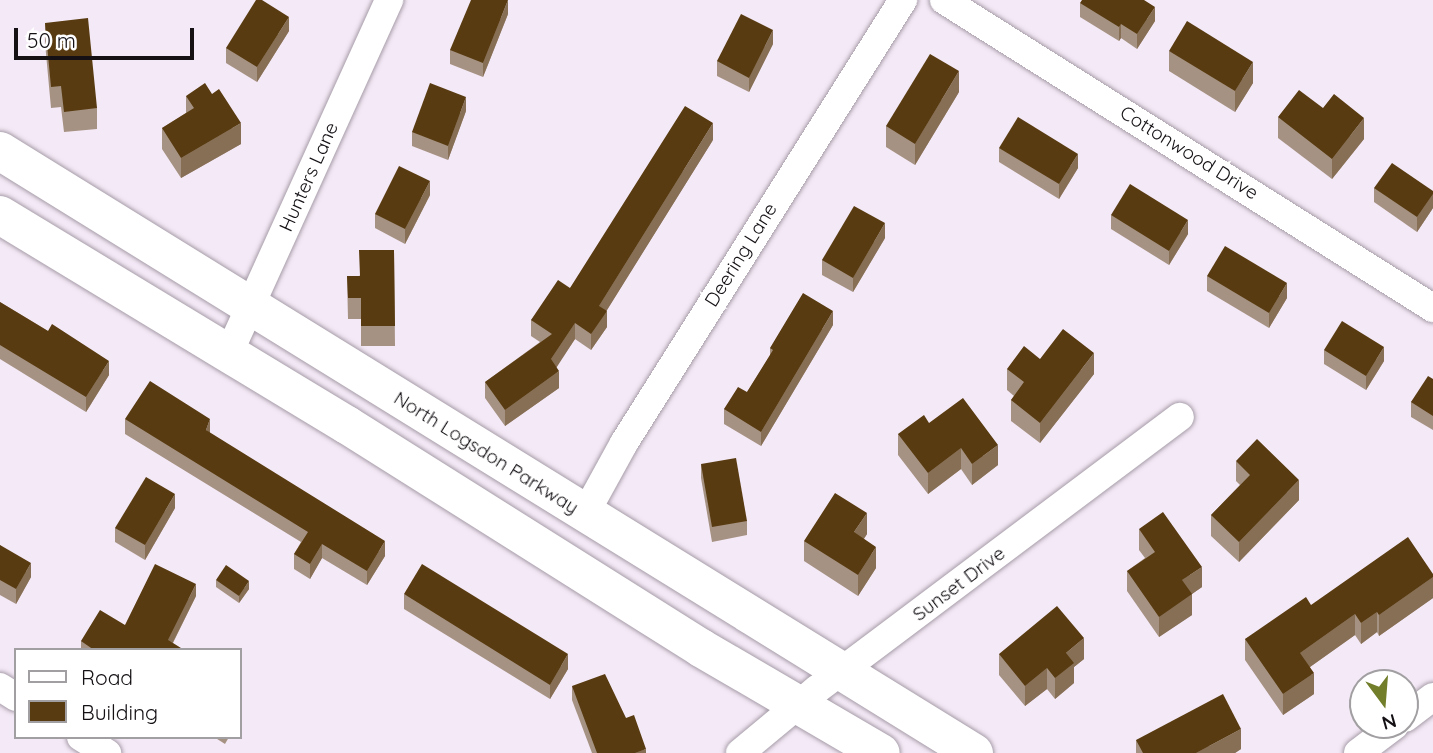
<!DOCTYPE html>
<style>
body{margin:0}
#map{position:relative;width:1433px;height:753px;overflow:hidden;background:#f4e9f6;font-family:Quicksand,sans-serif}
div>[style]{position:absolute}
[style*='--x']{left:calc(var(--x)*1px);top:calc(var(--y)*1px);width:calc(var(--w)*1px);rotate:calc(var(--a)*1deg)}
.roads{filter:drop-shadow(0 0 2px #a69ca8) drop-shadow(0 0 2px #a69ca8)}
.street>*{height:28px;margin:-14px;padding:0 14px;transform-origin:14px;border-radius:14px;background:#fff}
.secondary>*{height:38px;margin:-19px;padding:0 19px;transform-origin:19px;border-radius:19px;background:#fff}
.wall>*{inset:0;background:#a69283}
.shaded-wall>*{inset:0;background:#876f55}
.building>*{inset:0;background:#583b10}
span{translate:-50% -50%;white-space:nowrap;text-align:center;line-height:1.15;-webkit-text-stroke:7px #fff;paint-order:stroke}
.street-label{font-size:19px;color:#141014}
.legend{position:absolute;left:14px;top:648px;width:228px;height:91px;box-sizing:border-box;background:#fff;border:2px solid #a19fa1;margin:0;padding:9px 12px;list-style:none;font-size:21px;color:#141014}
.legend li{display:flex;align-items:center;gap:14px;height:35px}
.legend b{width:35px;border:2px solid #a19fa1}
.north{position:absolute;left:1349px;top:669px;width:70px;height:70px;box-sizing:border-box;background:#fff;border:2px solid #a19fa1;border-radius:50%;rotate:164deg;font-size:19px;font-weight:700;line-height:28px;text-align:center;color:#141014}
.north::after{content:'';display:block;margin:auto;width:24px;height:32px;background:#727e2a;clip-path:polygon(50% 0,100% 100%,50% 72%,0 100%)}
.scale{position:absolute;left:14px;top:28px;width:180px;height:32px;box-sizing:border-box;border:4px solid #141014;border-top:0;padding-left:9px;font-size:21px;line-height:24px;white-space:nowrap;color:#141014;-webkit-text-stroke:5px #fff;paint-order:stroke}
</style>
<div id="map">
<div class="roads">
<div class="street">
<div style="--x:944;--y:0;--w:578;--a:32.21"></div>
<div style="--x:229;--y:353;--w:388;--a:-65.6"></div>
<div style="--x:585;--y:514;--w:81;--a:-61.2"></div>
<div style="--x:624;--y:443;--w:524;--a:-57.8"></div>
<div style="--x:0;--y:687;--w:19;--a:32"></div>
<div style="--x:1405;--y:718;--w:35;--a:-37"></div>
<div style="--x:81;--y:737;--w:31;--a:32"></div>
<div style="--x:740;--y:753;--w:99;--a:-39.7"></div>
<div style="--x:816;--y:690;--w:455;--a:-36.9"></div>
<div style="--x:1358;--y:753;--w:46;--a:-37.1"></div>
</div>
<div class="secondary">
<div style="--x:0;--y:151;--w:1145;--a:31.72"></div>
<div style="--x:0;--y:215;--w:406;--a:31.2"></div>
<div style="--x:347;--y:425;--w:418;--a:32.2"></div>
<div style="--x:701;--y:648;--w:208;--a:30.3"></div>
</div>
</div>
<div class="wall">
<div style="clip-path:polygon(1080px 3px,1155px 21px,1137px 49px,1121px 38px,1119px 41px,1080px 17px)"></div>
<div style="clip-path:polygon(508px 14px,483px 77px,450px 64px,450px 50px)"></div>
<div style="clip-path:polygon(45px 23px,97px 108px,97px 129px,64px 132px,61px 107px,51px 108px,45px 43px)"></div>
<div style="clip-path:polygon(289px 31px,257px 82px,226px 63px,226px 48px)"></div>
<div style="clip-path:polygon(773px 44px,749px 92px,717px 76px,717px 61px)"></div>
<div style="clip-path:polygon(1169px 51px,1253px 83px,1235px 112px,1169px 71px)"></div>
<div style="clip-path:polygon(959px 92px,915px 165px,886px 147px,886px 126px)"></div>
<div style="clip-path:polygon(212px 94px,241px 144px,181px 178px,162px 149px,162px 128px,186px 113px,186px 96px)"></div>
<div style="clip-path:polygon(466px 111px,448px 160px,412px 146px,412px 132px)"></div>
<div style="clip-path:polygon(1278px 117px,1364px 139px,1332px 179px,1278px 138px)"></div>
<div style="clip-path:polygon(713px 140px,606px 311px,607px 327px,591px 350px,575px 339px,556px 367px,559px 388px,505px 426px,485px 398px,485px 382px,540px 342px,531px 336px,531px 320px,570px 288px)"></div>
<div style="clip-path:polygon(999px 148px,1078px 168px,1059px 199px,999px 162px)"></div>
<div style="clip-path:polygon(1374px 188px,1433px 191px,1433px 208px,1417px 232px,1374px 202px)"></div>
<div style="clip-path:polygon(430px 195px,405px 244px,375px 228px,375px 214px)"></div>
<div style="clip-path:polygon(1111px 215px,1188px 234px,1169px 265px,1111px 229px)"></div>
<div style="clip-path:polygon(885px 238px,853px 292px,822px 275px,822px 260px)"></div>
<div style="clip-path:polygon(394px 250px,395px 346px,361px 346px,361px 319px,348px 319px,347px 276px,359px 276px)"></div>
<div style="clip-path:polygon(1207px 276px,1287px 298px,1269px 328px,1207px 291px)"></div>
<div style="clip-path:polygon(0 302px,48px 331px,109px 375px,86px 412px,0 359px)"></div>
<div style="clip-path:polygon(833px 325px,761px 446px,724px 424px,724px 409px,747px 392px,770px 356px,770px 348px)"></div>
<div style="clip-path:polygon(1324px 350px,1384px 361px,1366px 390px,1324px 364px)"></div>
<div style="clip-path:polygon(1040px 359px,1094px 374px,1040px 443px,1011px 421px,1011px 400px,1014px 396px,1007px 390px,1007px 369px)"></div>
<div style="clip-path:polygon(1433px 379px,1433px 430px,1411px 417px,1411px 402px)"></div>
<div style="clip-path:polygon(125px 419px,210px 433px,385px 556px,367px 585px,322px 558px,310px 579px,294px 569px,294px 554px,301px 542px,125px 434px)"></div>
<div style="clip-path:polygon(929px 423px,998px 465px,972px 485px,961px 469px,928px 494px,898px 455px,898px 434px)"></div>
<div style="clip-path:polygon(1236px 461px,1299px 500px,1239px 562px,1211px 536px,1211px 515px,1240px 485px,1236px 481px)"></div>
<div style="clip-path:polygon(701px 464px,747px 521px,747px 535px,712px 542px,701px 478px)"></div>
<div style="clip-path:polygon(175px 508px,145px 560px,115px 542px,115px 528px)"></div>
<div style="clip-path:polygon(1139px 529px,1202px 587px,1192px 594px,1192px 615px,1159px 637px,1127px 591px,1127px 571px,1145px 558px,1139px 550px)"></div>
<div style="clip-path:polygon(867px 534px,864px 539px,876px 568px,858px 596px,804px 561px,804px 541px)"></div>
<div style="clip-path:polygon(0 545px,31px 577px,16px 604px,0 595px)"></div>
<div style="clip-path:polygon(1433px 574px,1433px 598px,1379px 636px,1377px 632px,1361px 644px,1355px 635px,1310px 667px,1314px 694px,1283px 715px,1245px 660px,1245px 639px,1311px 605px)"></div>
<div style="clip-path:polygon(216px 580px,249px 589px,239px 603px,216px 587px)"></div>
<div style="clip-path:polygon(404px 594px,568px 669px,550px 699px,404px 609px)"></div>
<div style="clip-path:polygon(196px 596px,173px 643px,184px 650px,81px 650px,81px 641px,125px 625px)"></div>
<div style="clip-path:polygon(999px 654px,1084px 659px,1074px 667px,1074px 683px,1055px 699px,1047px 689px,1025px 706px,999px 675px)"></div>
<div style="clip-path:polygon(572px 686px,626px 718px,646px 753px,592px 753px,572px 700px)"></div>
<div style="clip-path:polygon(214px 737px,229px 737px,225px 744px)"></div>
<div style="clip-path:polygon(1136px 740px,1241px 749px,1235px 753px,1136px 753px)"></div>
</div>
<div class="shaded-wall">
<div style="clip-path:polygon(508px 0,508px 14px,483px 77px,483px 63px)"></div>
<div style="clip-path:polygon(1155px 7px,1155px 21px,1137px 49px,1137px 34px)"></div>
<div style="clip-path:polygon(289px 17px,289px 31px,257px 82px,257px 67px)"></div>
<div style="clip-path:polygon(1121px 24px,1121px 38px,1119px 41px,1119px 27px)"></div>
<div style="clip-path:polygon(773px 30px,773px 44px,749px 92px,749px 78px)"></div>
<div style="clip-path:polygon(1253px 62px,1253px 83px,1235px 112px,1235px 91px)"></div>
<div style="clip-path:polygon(959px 71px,959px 92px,915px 165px,915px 144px)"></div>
<div style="clip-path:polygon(466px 97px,466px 111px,448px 160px,448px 146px)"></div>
<div style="clip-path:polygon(1364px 118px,1364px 139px,1332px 179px,1332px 159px)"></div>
<div style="clip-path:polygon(241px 123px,241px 144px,181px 178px,181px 158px)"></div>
<div style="clip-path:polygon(713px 123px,713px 140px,604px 315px,607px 311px,607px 327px,591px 350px,591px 334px,599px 306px)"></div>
<div style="clip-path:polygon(1078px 154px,1078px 168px,1059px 199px,1059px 184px)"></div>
<div style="clip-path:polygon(430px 181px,430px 195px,405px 244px,405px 229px)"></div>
<div style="clip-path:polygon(1433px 194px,1433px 208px,1417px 232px,1417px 217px)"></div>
<div style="clip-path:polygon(1188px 220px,1188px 234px,1169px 265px,1169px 251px)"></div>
<div style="clip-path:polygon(885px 223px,885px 238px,853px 292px,853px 278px)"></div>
<div style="clip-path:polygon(1287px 283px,1287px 298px,1269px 328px,1269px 313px)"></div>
<div style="clip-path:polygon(833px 311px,833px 325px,761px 446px,761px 432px)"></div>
<div style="clip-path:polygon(575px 323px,575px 339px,551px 376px,551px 359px)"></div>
<div style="clip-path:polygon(1384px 347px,1384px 361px,1366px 390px,1366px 376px)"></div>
<div style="clip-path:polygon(1094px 353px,1094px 374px,1040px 443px,1040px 423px)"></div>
<div style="clip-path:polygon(109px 361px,109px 375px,86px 412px,86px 397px)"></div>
<div style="clip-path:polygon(559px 371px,559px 388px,505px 426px,505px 410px)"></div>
<div style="clip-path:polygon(210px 419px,210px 434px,206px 430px)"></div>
<div style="clip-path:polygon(998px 445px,998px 465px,972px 485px,972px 464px)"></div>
<div style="clip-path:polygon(961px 448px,961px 469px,928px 494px,928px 473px)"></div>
<div style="clip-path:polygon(1299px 480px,1299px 500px,1239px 562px,1239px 542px)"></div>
<div style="clip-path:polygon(175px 494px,175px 508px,145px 560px,145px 545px)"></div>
<div style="clip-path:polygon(867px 513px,867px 534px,854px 553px,854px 532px)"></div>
<div style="clip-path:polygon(385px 541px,385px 556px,367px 585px,367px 571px)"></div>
<div style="clip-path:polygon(322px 544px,322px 558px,310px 579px,310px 564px)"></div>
<div style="clip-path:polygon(876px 547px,876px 568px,858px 596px,858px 575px)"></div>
<div style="clip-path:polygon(31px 563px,31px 577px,16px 604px,16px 589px)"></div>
<div style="clip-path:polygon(1202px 567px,1202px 587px,1192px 594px,1192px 615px,1159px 637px,1159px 617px,1182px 580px)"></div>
<div style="clip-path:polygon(1433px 577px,1433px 598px,1379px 636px,1379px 615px)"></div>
<div style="clip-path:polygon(249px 581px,249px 589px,239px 603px,239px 596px)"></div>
<div style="clip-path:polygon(196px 584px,196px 596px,169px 650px,168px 640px)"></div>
<div style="clip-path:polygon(1377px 612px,1377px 632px,1361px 644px,1361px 623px)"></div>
<div style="clip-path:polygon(1355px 614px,1355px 635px,1300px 674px,1300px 653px)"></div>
<div style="clip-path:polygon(1084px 638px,1084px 659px,1074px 667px,1074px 683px,1055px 699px,1055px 678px,1066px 653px)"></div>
<div style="clip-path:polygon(568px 654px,568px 669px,550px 699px,550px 685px)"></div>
<div style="clip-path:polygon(1047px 668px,1047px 689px,1025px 706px,1025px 686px)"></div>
<div style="clip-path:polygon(1314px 673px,1314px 694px,1283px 715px,1283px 694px)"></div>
<div style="clip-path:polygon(242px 703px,242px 716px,240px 720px,240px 707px)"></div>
<div style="clip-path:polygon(1241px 729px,1241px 749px,1235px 753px,1196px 753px)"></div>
<div style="clip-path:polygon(646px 749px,646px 753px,635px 753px)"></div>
</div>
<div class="building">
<div style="clip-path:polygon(256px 0,262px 0,289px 17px,257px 67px,226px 48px)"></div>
<div style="clip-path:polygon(471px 0,508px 0,483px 63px,450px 50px)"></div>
<div style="clip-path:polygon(1082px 0,1144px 0,1155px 7px,1137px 34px,1121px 24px,1119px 27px,1080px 3px)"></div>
<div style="clip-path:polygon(741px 14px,773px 30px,749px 78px,717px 61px)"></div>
<div style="clip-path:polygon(88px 18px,97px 108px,64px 112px,61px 86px,51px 87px,45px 23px)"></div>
<div style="clip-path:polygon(1187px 21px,1253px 62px,1235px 91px,1169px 51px)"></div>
<div style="clip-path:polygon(930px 54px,959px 71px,915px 144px,886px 126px)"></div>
<div style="clip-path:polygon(205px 83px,212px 94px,219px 89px,241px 123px,181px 158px,162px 128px,194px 108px,186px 96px)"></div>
<div style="clip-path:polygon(430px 83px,466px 97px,448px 146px,412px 132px)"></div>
<div style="clip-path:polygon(1299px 90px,1323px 108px,1334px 94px,1364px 118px,1332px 159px,1278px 117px)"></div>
<div style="clip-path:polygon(685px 106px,713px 123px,599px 306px,607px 311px,591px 334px,575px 323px,551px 359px,559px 371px,505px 410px,485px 382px,552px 334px,531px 320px,558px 280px,570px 288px)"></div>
<div style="clip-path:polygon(1018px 117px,1078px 154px,1059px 184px,999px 148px)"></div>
<div style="clip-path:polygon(1392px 163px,1433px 191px,1433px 194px,1417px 217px,1374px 188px)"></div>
<div style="clip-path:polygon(399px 166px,430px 181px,405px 229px,375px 214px)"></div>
<div style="clip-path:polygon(1130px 184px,1188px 220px,1169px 251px,1111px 215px)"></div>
<div style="clip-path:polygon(854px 206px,885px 223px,853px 278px,822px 260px)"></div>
<div style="clip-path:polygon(1225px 246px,1287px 283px,1269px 313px,1207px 276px)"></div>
<div style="clip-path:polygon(359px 250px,394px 250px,395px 326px,361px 326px,361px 298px,348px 298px,347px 276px,360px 276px)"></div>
<div style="clip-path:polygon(803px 293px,833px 311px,761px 432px,724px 409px,738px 387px,747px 392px,773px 350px,770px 348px)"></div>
<div style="clip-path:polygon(0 302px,48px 331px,52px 324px,109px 361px,86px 397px,0 345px)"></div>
<div style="clip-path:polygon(1342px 321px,1384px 347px,1366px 376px,1324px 350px)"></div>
<div style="clip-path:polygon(1063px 329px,1094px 353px,1040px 423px,1011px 400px,1024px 382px,1007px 369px,1024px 346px,1040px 359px)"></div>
<div style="clip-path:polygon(1428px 376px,1433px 379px,1433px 416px,1411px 402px)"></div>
<div style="clip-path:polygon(150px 381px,210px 419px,206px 430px,385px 541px,367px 571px,322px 544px,310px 564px,294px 554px,308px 532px,125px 419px)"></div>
<div style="clip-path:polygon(963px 398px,998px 445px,972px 464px,961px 448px,928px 473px,898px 434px,924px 415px,929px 423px)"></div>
<div style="clip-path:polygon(1257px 439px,1299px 480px,1239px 542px,1211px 515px,1250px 475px,1236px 461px)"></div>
<div style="clip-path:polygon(736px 458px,747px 521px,712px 527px,701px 464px)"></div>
<div style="clip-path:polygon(146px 477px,175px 494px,145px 545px,115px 528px)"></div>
<div style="clip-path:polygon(835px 493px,867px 513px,854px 532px,876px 547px,858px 575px,804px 541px)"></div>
<div style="clip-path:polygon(1163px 512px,1202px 567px,1182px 580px,1192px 594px,1159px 617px,1127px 571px,1155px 552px,1139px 529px)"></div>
<div style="clip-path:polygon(1408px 537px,1433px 574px,1433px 577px,1379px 615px,1377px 612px,1361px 623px,1355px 614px,1300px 653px,1314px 673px,1283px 694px,1245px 639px,1306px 597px,1311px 605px)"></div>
<div style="clip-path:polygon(0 545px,31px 563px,16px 589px,0 580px)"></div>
<div style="clip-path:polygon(155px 564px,196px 584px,168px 640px,184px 650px,94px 650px,81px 641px,100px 610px,125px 625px)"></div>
<div style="clip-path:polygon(422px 564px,568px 654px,550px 685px,404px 594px)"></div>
<div style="clip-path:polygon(226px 565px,249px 581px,239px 596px,216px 580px)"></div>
<div style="clip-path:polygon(1057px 606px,1084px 638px,1066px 653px,1074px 663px,1055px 678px,1047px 668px,1025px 686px,999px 654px)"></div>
<div style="clip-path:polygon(605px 674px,626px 718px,634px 715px,646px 749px,635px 753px,597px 753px,572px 686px)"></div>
<div style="clip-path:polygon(1223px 694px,1241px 729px,1196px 753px,1143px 753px,1136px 740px)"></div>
</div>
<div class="street-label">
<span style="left:1189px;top:153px;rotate:32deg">Cottonwood Drive</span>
<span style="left:309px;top:177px;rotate:-66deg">Hunters Lane</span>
<span style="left:741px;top:255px;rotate:-58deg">Deering Lane</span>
<span style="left:486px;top:453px;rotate:32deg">North Logsdon Parkway</span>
<span style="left:959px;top:584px;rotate:-37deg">Sunset Drive</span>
</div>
<ul class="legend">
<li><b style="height:9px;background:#fff"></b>Road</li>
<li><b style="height:19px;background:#583b10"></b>Building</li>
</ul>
<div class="north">N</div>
<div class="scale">50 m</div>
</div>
